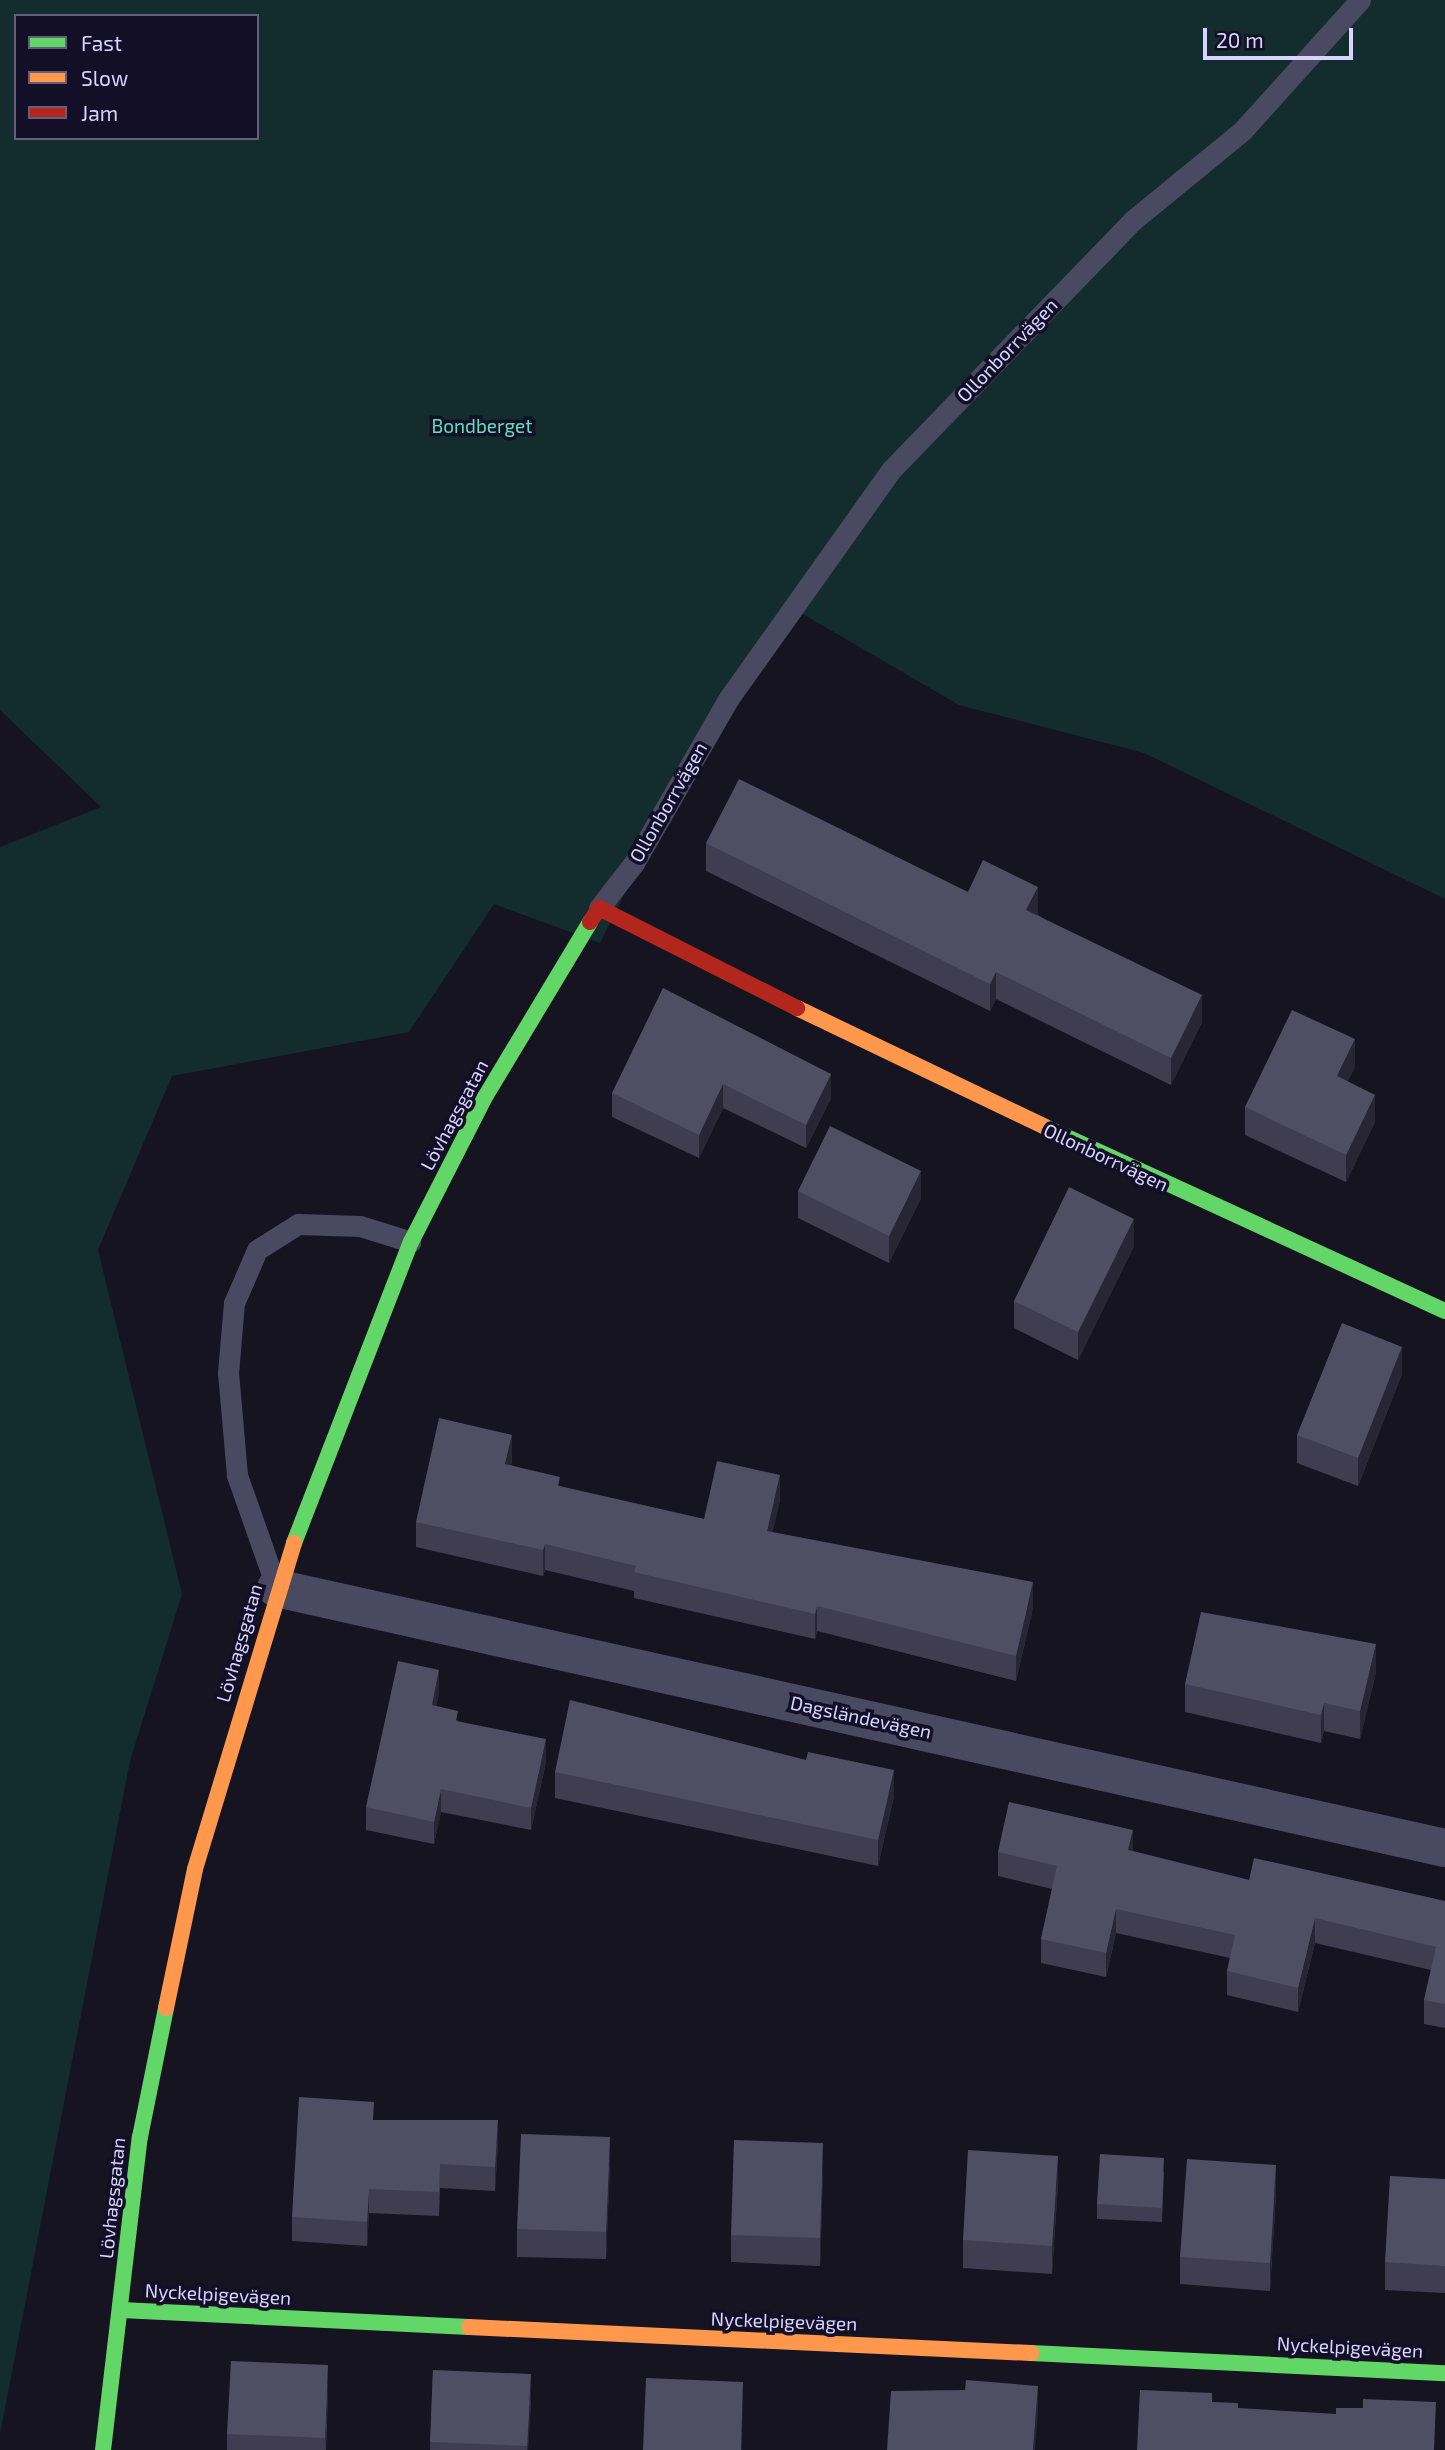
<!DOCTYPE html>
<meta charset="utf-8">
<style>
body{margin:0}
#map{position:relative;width:1445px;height:2450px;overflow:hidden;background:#161421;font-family:"Exo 2",sans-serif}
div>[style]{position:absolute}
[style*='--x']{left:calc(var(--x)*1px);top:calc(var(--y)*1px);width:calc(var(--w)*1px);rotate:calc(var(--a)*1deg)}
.green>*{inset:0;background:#132c2d}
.lane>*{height:21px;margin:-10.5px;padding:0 10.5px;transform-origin:10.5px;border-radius:10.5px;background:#4a4962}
.street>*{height:38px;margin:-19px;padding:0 19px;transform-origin:19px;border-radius:19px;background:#4a4962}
.fast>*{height:16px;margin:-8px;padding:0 8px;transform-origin:8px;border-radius:8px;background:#63d668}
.slow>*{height:16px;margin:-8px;padding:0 8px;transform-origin:8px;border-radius:8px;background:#ff974d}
.jam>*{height:16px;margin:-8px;padding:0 8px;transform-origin:8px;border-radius:8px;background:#b3261e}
.wall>*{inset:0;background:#403d50}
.shaded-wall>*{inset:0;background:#282635}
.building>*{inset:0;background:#504e63}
span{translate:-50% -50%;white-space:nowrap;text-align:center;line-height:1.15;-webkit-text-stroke:7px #130f26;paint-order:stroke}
.street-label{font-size:19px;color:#d9d4ff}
.park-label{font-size:19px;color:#5fe0c0}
.legend{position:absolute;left:14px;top:14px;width:245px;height:126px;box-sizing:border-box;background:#130f26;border:2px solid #625e7d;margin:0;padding:9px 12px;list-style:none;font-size:21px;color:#d9d4ff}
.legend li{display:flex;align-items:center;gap:14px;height:35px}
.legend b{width:35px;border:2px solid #625e7d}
.scale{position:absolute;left:1203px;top:28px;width:150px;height:32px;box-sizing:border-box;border:4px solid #d9d4ff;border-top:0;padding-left:9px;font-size:21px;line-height:24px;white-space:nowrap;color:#d9d4ff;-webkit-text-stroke:5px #130f26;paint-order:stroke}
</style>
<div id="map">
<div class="green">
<div style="clip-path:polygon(evenodd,0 0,1445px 0,1445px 899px,1144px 753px,959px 705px,796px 610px,659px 824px,600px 943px,494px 904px,409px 1032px,172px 1076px,98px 1250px,182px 1594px,130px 1761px,0 2434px,0 847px,101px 807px,0 710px,0 0,16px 16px,257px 16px,257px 138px,16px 138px,16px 16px)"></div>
</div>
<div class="lane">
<div style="--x:599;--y:908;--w:57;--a:-52.1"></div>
<div style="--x:634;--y:863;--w:190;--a:-60.1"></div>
<div style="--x:729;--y:698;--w:280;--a:-54.6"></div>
<div style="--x:891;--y:470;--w:347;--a:-45.9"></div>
<div style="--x:1132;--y:221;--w:144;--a:-39.3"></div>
<div style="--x:1243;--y:130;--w:175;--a:-48"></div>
<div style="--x:276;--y:1586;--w:118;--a:-109.4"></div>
<div style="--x:237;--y:1475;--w:102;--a:-95"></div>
<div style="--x:228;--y:1373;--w:70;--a:-85.1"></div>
<div style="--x:234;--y:1303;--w:58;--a:-66.5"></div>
<div style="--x:257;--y:1250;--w:49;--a:-32.4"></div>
<div style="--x:298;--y:1224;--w:62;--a:1.8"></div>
<div style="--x:360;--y:1226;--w:53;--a:17.4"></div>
</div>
<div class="street">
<div style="--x:276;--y:1588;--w:1198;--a:12.54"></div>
</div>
<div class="fast">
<div style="--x:1045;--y:1127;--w:440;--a:24.7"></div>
<div style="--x:294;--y:1543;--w:323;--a:-68.8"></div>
<div style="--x:411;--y:1242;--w:163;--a:-63"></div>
<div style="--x:485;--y:1097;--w:204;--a:-59"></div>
<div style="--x:121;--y:2310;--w:348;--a:2.8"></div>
<div style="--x:1031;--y:2353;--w:414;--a:2.8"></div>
<div style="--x:103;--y:2450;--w:315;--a:-83.3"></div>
<div style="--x:140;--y:2137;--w:132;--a:-78.6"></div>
</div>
<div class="slow">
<div style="--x:797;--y:1008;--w:275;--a:25.6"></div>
<div style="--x:166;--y:2008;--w:142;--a:-78.2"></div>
<div style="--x:195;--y:1869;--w:341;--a:-73.1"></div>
<div style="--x:469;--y:2327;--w:563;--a:2.65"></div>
</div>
<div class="jam">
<div style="--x:590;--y:922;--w:17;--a:-57"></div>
<div style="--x:599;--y:908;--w:222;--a:26.8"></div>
</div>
<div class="wall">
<div style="clip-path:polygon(706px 843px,968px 892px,1038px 914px,1038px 915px,1202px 1022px,1171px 1085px,996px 999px,990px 1011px,706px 871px)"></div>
<div style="clip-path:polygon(1355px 1067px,1347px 1082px,1375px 1122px,1346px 1182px,1245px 1135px,1245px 1107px)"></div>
<div style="clip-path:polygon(831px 1074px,831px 1098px,806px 1148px,723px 1108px,699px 1158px,612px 1117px,612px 1093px)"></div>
<div style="clip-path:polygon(798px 1191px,921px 1198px,889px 1263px,798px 1218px)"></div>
<div style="clip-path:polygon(1134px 1246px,1078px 1360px,1014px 1328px,1014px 1301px)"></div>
<div style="clip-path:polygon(1402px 1374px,1358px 1486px,1297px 1463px,1297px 1435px)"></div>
<div style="clip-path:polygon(512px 1460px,511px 1465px,560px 1486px,704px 1519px,780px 1500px,772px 1532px,1033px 1608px,1016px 1681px,817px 1631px,815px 1639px,634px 1598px,634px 1591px,545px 1570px,543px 1576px,416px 1547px,416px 1522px)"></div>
<div style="clip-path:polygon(1376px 1672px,1360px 1739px,1324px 1731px,1321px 1743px,1185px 1712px,1185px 1684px)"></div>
<div style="clip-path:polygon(439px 1693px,436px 1706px,458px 1721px,546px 1762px,531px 1830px,441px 1812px,434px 1844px,366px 1830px,366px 1807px)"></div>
<div style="clip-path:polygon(806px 1760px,894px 1796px,878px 1866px,555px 1798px,555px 1772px)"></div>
<div style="clip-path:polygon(1133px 1851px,1249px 1880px,1445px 1901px,1445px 2028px,1424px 2024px,1424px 2000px,1431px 1970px,1315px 1943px,1298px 2012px,1227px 1995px,1227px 1971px,1230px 1958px,1116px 1933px,1106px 1977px,1041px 1963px,1041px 1939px,1052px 1889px,998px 1876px,998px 1852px)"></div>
<div style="clip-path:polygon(374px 2120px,498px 2144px,495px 2191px,440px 2188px,439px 2216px,369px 2213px,367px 2246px,292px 2241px,292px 2217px)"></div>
<div style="clip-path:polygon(610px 2164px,606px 2259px,517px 2257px,517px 2229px)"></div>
<div style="clip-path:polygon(823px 2171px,820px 2266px,731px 2262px,731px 2235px)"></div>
<div style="clip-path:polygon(1164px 2172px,1162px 2222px,1097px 2219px,1097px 2204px)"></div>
<div style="clip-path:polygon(1445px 2179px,1445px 2293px,1385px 2290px,1385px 2262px)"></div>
<div style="clip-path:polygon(1058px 2184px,1052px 2274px,963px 2268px,963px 2240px)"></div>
<div style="clip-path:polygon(1276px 2193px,1270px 2291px,1180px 2284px,1180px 2257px)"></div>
<div style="clip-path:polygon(433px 2370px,531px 2401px,528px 2450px,430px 2450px)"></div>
<div style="clip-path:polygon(328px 2393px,326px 2450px,227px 2450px,227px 2434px)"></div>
</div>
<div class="shaded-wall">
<div style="clip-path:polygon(1038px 887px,1038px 914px,1026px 938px,1026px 910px)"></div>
<div style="clip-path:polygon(996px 972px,996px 999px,990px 1011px,990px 984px)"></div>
<div style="clip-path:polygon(1202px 995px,1202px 1022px,1171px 1085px,1171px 1058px)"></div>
<div style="clip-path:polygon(1355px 1039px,1355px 1067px,1337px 1104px,1337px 1076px)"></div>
<div style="clip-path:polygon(831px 1074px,831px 1098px,806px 1148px,806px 1125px)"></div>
<div style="clip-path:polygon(723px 1084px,723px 1108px,699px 1158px,699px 1135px)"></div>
<div style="clip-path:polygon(1375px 1095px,1375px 1122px,1346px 1182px,1346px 1155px)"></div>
<div style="clip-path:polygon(921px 1171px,921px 1198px,889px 1263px,889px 1236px)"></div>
<div style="clip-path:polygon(1134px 1219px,1134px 1246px,1078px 1360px,1078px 1332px)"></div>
<div style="clip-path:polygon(1402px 1347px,1402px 1374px,1358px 1486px,1358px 1458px)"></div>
<div style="clip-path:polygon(512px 1435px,512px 1460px,505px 1490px,505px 1464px)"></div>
<div style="clip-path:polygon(780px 1475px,780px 1500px,767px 1557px,767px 1531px)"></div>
<div style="clip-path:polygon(545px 1544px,545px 1570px,543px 1576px,543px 1550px)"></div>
<div style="clip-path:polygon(1033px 1582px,1033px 1608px,1016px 1681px,1016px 1656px)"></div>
<div style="clip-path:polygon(817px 1606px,817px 1631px,815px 1639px,815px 1614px)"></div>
<div style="clip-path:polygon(1376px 1644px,1376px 1672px,1360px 1739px,1360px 1711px)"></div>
<div style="clip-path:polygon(439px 1670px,439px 1693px,432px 1728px,432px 1705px)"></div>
<div style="clip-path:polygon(1324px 1703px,1324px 1731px,1321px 1743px,1321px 1715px)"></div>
<div style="clip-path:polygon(546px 1739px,546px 1762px,531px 1830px,531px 1808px)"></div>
<div style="clip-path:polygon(894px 1770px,894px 1796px,878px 1866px,878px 1840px)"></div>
<div style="clip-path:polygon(441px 1789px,441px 1812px,434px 1844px,434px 1822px)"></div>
<div style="clip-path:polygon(1133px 1830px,1133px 1855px,1128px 1850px)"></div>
<div style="clip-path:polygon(1116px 1909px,1116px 1933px,1106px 1977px,1106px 1953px)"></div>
<div style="clip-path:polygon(1315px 1918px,1315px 1943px,1298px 2012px,1298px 1988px)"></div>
<div style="clip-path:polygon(498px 2120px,498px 2144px,495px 2191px,495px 2167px)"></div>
<div style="clip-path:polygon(610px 2137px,610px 2164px,606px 2259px,606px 2232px)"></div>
<div style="clip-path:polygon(823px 2143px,823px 2171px,820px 2266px,820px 2238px)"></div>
<div style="clip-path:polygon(1058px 2156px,1058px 2184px,1052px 2274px,1052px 2246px)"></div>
<div style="clip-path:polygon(1276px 2165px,1276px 2193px,1270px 2291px,1270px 2263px)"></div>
<div style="clip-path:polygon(369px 2189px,369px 2213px,367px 2246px,367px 2222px)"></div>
<div style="clip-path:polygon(328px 2365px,328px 2393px,325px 2450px,325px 2438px)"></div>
<div style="clip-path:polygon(531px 2374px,531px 2401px,528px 2450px,527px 2450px)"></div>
<div style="clip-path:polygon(743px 2382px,742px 2450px,741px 2450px)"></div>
<div style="clip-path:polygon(1038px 2386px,1038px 2411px,1035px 2450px,1033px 2450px)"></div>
</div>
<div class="building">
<div style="clip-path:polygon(739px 779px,968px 892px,983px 860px,1038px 887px,1026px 910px,1202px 995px,1171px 1058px,996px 972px,990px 984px,706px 843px)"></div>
<div style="clip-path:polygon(663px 988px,831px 1074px,806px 1125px,723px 1084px,699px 1135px,612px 1093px)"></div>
<div style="clip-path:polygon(1292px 1010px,1355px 1039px,1337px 1076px,1375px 1095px,1346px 1155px,1245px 1107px)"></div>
<div style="clip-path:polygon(830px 1126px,921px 1171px,889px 1236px,798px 1191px)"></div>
<div style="clip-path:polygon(1069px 1187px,1134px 1219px,1078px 1332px,1014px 1301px)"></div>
<div style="clip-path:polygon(1342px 1323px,1402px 1347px,1358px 1458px,1297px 1435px)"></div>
<div style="clip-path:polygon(439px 1418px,512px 1435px,505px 1464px,560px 1477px,558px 1486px,704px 1519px,717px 1461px,780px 1475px,767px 1531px,1033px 1582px,1016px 1656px,817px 1606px,815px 1614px,634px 1572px,636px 1566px,545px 1544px,543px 1550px,416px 1522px)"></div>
<div style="clip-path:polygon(1201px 1612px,1376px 1644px,1360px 1711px,1324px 1703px,1321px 1715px,1185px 1684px)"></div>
<div style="clip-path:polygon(398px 1661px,439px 1670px,432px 1705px,458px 1711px,456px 1721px,546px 1739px,531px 1808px,441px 1789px,434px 1822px,366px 1807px)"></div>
<div style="clip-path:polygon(570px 1700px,806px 1760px,808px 1752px,894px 1770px,878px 1840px,555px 1772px)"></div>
<div style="clip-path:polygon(1009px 1802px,1133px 1830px,1128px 1850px,1249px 1880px,1254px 1858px,1445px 1901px,1445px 2004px,1424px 2000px,1436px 1947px,1315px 1918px,1298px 1988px,1227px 1971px,1235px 1935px,1116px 1909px,1106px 1953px,1041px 1939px,1057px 1866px,998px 1852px)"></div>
<div style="clip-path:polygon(299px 2097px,374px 2102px,373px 2120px,498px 2120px,495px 2167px,440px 2164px,439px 2192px,369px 2189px,367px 2222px,292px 2217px)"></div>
<div style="clip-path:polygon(521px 2134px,610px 2137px,606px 2232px,517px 2229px)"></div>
<div style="clip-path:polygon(734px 2140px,823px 2143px,820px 2238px,731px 2235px)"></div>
<div style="clip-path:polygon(968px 2150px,1058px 2156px,1052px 2246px,963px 2240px)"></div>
<div style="clip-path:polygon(1100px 2154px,1164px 2158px,1162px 2208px,1097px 2204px)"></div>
<div style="clip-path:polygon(1187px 2159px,1276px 2165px,1270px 2263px,1180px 2257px)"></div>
<div style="clip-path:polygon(1390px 2176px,1445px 2179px,1445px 2266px,1385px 2262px)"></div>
<div style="clip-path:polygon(231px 2361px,328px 2365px,325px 2438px,227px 2434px)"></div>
<div style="clip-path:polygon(433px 2370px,531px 2374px,527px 2446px,430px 2442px)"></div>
<div style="clip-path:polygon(646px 2378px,743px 2382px,741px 2450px,643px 2450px)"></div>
<div style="clip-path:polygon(966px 2380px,1038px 2386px,1033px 2450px,887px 2450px,891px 2391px,965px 2390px)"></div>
<div style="clip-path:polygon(1140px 2390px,1212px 2393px,1212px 2402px,1238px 2403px,1238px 2408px,1336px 2414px,1336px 2408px,1363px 2408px,1363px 2399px,1436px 2402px,1434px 2450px,1137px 2450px)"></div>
</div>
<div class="street-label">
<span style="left:1007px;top:350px;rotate:-46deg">Ollonborrvägen</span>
<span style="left:668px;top:802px;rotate:-60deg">Ollonborrvägen</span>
<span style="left:454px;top:1115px;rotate:-62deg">Lövhagsgatan</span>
<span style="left:1106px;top:1157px;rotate:25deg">Ollonborrvägen</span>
<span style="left:239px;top:1643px;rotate:-74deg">Lövhagsgatan</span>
<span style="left:861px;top:1717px;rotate:12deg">Dagsländevägen</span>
<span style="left:112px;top:2198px;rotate:-84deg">Lövhagsgatan</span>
<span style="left:218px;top:2294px;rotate:3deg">Nyckelpigevägen</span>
<span style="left:784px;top:2321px;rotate:2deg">Nyckelpigevägen</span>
<span style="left:1350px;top:2347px;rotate:3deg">Nyckelpigevägen</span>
</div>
<div class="park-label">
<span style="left:482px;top:426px">Bondberget</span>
</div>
<ul class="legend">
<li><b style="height:9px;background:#63d668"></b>Fast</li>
<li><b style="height:9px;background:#ff974d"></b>Slow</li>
<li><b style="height:9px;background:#b3261e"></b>Jam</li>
</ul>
<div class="scale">20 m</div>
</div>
